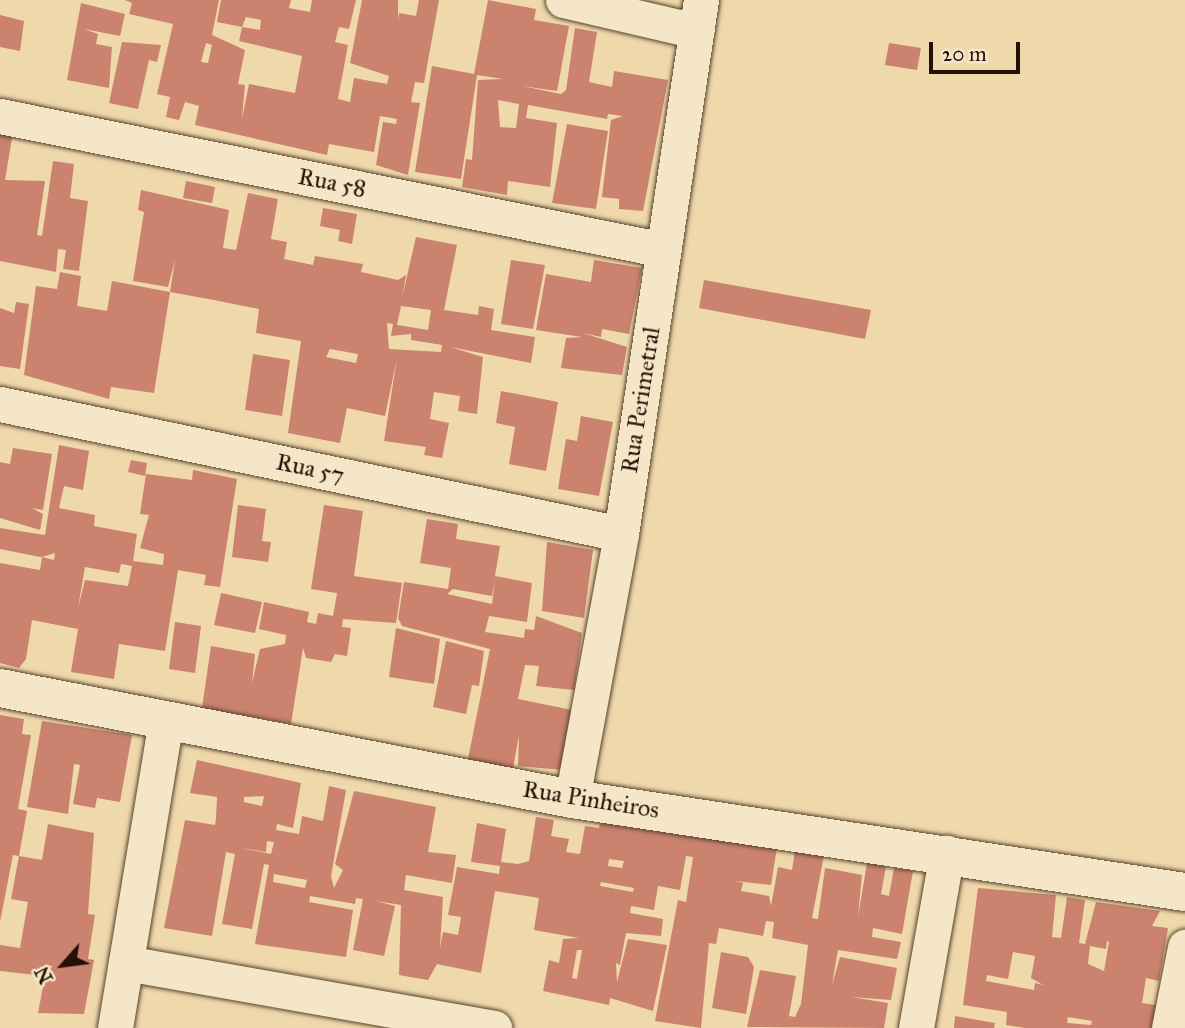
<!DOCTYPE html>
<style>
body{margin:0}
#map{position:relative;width:1185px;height:1028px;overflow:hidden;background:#efd9ab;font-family:"IM FELL Great Primer",serif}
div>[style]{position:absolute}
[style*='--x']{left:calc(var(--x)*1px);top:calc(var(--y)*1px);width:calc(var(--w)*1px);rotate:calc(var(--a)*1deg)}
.building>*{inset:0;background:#cb826f}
.roads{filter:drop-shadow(0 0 2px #58422e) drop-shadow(0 0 2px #58422e)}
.street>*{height:35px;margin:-17.5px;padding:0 17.5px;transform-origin:17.5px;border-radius:17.5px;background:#f5e6c8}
.secondary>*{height:38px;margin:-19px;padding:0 19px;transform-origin:19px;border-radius:19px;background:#f5e6c8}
span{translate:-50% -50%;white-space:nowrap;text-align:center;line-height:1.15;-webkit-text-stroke:5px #f5e6c8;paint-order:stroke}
.street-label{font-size:24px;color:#260f05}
.north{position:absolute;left:28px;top:930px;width:70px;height:70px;-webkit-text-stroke:5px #f5e6c8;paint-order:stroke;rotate:242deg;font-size:19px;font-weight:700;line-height:28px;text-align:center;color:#260f05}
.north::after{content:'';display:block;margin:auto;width:24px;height:32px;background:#260f05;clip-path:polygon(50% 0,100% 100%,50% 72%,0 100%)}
.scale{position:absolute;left:929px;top:42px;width:91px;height:32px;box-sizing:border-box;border:4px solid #260f05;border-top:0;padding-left:9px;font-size:21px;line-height:24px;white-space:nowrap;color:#260f05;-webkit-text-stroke:5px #f5e6c8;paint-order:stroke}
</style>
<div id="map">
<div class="building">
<div style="clip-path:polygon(evenodd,125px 0,219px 0,212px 35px,245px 50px,238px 84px,245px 85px,242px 119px,249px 84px,295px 93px,302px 56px,239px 41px,242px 27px,217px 22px,221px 0,291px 0,289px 8px,310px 12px,312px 0,356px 0,349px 29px,339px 27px,335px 42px,348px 45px,338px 99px,350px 102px,354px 78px,387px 84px,389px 76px,350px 63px,362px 0,398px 0,398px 21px,399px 13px,416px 16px,419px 0,439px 0,424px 83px,415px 82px,411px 102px,420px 103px,408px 175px,376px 165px,383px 122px,396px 124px,397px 119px,380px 116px,374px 152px,329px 144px,327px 155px,195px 125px,199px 106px,185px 102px,179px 120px,166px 117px,170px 97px,157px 94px,173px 24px,129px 14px,132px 3px,125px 0,246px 17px,261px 20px,260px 30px,242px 27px,246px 17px,125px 0,206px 43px,212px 45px,208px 63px,201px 62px,206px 43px)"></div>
<div style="clip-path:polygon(evenodd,488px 0,536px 9px,534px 20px,569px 26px,557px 91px,522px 86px,561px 94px,566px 90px,575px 28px,597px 32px,589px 82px,612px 87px,614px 71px,668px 80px,643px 211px,619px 209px,619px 199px,602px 197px,611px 120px,623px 116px,608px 114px,607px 119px,528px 105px,526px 118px,557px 123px,550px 187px,508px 181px,507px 195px,462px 187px,466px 159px,472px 160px,478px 80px,503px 79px,477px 75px,461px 179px,415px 172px,432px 66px,474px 74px,488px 0,498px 100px,519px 104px,516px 128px,500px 127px,498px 100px)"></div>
<div style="clip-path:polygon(81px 3px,125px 14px,120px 36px,84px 29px,98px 34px,96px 44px,112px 47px,109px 88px,67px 80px)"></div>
<div style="clip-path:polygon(0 15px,24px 21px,20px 51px,0 47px)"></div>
<div style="clip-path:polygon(122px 42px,161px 45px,157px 62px,149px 60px,138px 109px,109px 103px)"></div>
<div style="clip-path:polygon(889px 43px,921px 48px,917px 70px,885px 65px)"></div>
<div style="clip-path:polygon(567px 124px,608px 131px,596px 209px,552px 203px)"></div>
<div style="clip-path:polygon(0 130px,13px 132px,5px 180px,45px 181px,37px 235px,42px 236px,53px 161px,74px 164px,70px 198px,88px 201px,79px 271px,63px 269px,66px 250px,58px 249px,56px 272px,0 261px)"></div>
<div style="clip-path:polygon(186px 181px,215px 187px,212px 203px,183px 198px)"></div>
<div style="clip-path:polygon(evenodd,141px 190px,229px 210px,223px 248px,236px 250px,248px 193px,278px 199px,271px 239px,287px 242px,284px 259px,313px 265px,315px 256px,363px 264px,361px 272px,398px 280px,406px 275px,402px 298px,416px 237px,457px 245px,444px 310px,478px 315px,479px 306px,494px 309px,491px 330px,535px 337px,531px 363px,450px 347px,483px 357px,477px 414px,458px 411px,460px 396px,434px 392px,430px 419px,449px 423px,442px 458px,424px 455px,426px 447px,384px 441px,397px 358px,385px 416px,347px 408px,340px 443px,288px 433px,301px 341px,256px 333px,259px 309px,214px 300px,170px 292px,154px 393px,111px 387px,109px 399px,24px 375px,36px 286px,57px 289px,60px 272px,81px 276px,77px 306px,107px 311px,112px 281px,170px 292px,175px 260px,168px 287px,133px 281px,144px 212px,138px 210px,141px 190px,401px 306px,431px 310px,428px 330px,397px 325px,401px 306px,141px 190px,387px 323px,393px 324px,391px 336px,411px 334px,411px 340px,442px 345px,441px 352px,389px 349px,387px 323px,141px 190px,330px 349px,358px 354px,356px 363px,326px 357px,330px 349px)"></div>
<div style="clip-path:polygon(323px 208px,357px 214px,352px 244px,338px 241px,340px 230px,320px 226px)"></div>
<div style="clip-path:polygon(511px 260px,545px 265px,533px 329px,501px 324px)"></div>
<div style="clip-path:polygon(594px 260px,642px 268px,629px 334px,602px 329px,601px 337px,583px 333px,627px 347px,622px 375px,561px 368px,566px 338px,582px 337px,536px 330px,546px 274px,591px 282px)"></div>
<div style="clip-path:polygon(704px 280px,871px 310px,865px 339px,699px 308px)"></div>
<div style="clip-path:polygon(16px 302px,29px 304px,20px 369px,0 366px,0 308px,14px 313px)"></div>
<div style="clip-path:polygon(253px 354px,290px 360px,282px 416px,245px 410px)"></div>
<div style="clip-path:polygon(501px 391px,558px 402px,546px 471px,509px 464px,515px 427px,496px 423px)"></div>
<div style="clip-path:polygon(581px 416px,613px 422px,599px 496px,558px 489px,566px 439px,577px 441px)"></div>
<div style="clip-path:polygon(evenodd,59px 445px,89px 451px,83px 490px,64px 486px,59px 508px,95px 515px,94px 526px,137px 534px,133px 561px,163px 565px,164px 554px,140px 548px,149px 515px,140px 514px,146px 474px,192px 480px,193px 470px,237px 479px,220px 587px,204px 585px,206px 575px,178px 570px,165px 651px,119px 644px,114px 679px,71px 672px,78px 629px,32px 620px,26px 659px,19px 668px,0 663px,0 563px,40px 570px,42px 557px,54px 560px,55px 553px,42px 557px,40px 557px,0 549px,0 528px,45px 535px,59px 445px,121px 564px,132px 566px,128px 586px,85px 580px,78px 608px,85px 567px,119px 573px,121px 564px)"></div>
<div style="clip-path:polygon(13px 448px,52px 454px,43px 510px,32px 508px,43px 514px,40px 530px,0 518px,0 462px,10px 464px)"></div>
<div style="clip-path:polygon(131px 460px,147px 463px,145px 476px,128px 472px)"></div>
<div style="clip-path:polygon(238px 505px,266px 509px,262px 541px,271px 542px,268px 562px,232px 557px)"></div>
<div style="clip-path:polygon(324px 505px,363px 511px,354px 576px,402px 583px,396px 623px,343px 619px,342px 627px,351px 628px,347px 656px,335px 654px,331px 662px,306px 658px,303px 648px,291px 724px,202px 708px,211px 646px,255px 654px,252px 683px,260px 649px,285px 644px,286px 635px,259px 629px,264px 602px,309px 612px,307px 622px,316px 624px,318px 613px,333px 616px,337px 593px,311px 589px)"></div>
<div style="clip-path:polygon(evenodd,427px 519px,458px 524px,456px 539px,500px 546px,495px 576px,532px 583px,527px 622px,489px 616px,485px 632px,524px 638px,525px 629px,534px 630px,536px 616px,582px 633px,574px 690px,536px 686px,539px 666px,525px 665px,518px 699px,572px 710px,563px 770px,518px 766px,519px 735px,513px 768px,468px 759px,490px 649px,402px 626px,398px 618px,404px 582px,448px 589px,451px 568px,420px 563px,427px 519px,495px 579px,492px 604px,447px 594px,453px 589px,492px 596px,495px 579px)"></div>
<div style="clip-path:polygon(547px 542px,593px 550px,584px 618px,542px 611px)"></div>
<div style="clip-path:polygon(221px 593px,262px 602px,255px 633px,214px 625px)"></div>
<div style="clip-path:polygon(175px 622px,201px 626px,195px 673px,169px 669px)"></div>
<div style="clip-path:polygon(396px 628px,440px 639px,434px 684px,389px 677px)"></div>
<div style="clip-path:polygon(446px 641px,484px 651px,479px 686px,472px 685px,466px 714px,433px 707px)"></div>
<div style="clip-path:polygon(0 715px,24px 719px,22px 734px,31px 735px,18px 809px,27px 811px,19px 856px,42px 860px,48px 824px,94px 833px,88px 914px,95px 915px,88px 959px,94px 960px,84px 1014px,38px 1013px,45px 976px,0 971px,0 945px,20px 948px,28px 902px,11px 899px,19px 856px,13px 855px,0 922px)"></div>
<div style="clip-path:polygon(42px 721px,132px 735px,120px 802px,97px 798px,95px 808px,73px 804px,80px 765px,74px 764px,68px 814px,27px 807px)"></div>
<div style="clip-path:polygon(evenodd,197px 760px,301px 783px,293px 828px,277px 824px,276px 830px,299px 834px,302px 816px,323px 821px,329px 786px,346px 790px,331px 876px,334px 888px,343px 870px,335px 864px,354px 791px,436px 807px,428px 852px,456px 855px,452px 883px,406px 875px,404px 890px,443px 897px,440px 948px,443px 932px,458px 935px,461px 917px,448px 915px,457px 867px,499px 874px,500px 866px,471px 862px,477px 823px,506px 829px,501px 862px,518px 864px,529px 861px,536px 817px,554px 820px,551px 836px,569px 839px,566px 852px,580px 854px,585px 826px,599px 828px,601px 819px,777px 847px,771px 885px,735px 881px,743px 883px,741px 891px,769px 896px,771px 906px,778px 867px,792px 870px,795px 850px,824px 855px,812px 918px,818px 919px,825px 868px,862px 875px,858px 917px,867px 863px,886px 866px,881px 894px,889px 896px,894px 868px,913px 871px,902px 934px,873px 928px,872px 937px,901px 942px,897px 959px,838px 950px,832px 985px,840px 957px,897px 968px,891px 1000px,851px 997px,888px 1003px,884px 1028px,747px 1027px,760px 970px,796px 976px,789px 1016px,795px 1017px,801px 1004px,808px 945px,772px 938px,774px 922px,766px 921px,763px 936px,719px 928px,716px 944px,709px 943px,701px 1028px,655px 1021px,678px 900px,686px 902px,693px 857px,686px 856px,680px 890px,658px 886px,654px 910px,631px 906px,630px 913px,663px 919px,661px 936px,626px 933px,620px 965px,616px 963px,617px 982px,628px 939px,667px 945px,653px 1011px,610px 998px,609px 1005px,543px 991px,549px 960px,559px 963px,563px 939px,579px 938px,534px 930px,539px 898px,495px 891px,481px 973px,437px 964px,428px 980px,399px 975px,401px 905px,376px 901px,395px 906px,384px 956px,353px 950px,363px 899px,356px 898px,355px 904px,310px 896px,309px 902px,353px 910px,346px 957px,255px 944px,269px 865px,264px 864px,252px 929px,222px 924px,235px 854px,226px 852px,212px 936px,164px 928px,185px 820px,215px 825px,216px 819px,217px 797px,190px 793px,197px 760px,264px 796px,262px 806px,244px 802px,244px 797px,264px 796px,197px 760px,267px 841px,274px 842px,271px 854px,242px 848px,266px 852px,267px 841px,197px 760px,609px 859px,624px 861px,622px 868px,608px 866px,609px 859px,197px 760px,274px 874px,307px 880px,305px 888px,273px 882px,274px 874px,197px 760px,601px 882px,634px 888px,633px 892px,600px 886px,601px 882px,197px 760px,577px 950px,582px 950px,577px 979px,572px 978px,577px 950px)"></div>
<div style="clip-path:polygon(evenodd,978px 888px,1056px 895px,1052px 937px,1061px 938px,1067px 897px,1085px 900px,1079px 943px,1085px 944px,1096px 902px,1160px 911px,1152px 926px,1168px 928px,1159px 981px,1146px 978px,1142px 1003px,1156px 1005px,1152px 1028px,1025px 1028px,1006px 1025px,1007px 1012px,963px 1005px,978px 888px,1107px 941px,1109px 942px,1104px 971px,1088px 964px,1090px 946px,1106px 949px,1107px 941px,978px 888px,1013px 952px,1035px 956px,1031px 978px,1043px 985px,1035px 983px,1034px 990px,986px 981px,987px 975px,1008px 979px,1013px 952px,978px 888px,1068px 1017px,1092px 1021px,1091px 1025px,1067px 1023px,1068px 1017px)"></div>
<div style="clip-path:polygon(721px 952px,748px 957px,754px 967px,746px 1014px,712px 1008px)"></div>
<div style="clip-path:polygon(955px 1016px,995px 1023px,994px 1028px,954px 1028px)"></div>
</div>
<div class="roads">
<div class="street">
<div style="--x:563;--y:0;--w:137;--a:13.1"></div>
<div style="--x:0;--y:116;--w:677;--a:11.41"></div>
<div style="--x:0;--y:404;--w:634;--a:11.82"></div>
<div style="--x:572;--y:799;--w:269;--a:-79.5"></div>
<div style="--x:621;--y:534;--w:540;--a:-81.48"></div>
<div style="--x:126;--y:963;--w:374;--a:10"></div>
<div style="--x:115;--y:1028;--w:313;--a:-80.6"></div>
<div style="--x:916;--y:1028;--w:178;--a:-80"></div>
<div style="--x:1169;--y:1028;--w:83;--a:-78.8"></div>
</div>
<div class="secondary">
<div style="--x:0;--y:688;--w:583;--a:10.98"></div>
<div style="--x:572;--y:799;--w:620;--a:8.63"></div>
</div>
</div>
<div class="street-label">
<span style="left:332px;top:183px;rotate:11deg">Rua 58</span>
<span style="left:641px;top:400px;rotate:-81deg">Rua Perimetral</span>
<span style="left:310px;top:469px;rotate:12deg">Rua 57</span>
<span style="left:591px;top:800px;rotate:9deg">Rua Pinheiros</span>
</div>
<div class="north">N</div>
<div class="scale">20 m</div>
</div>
